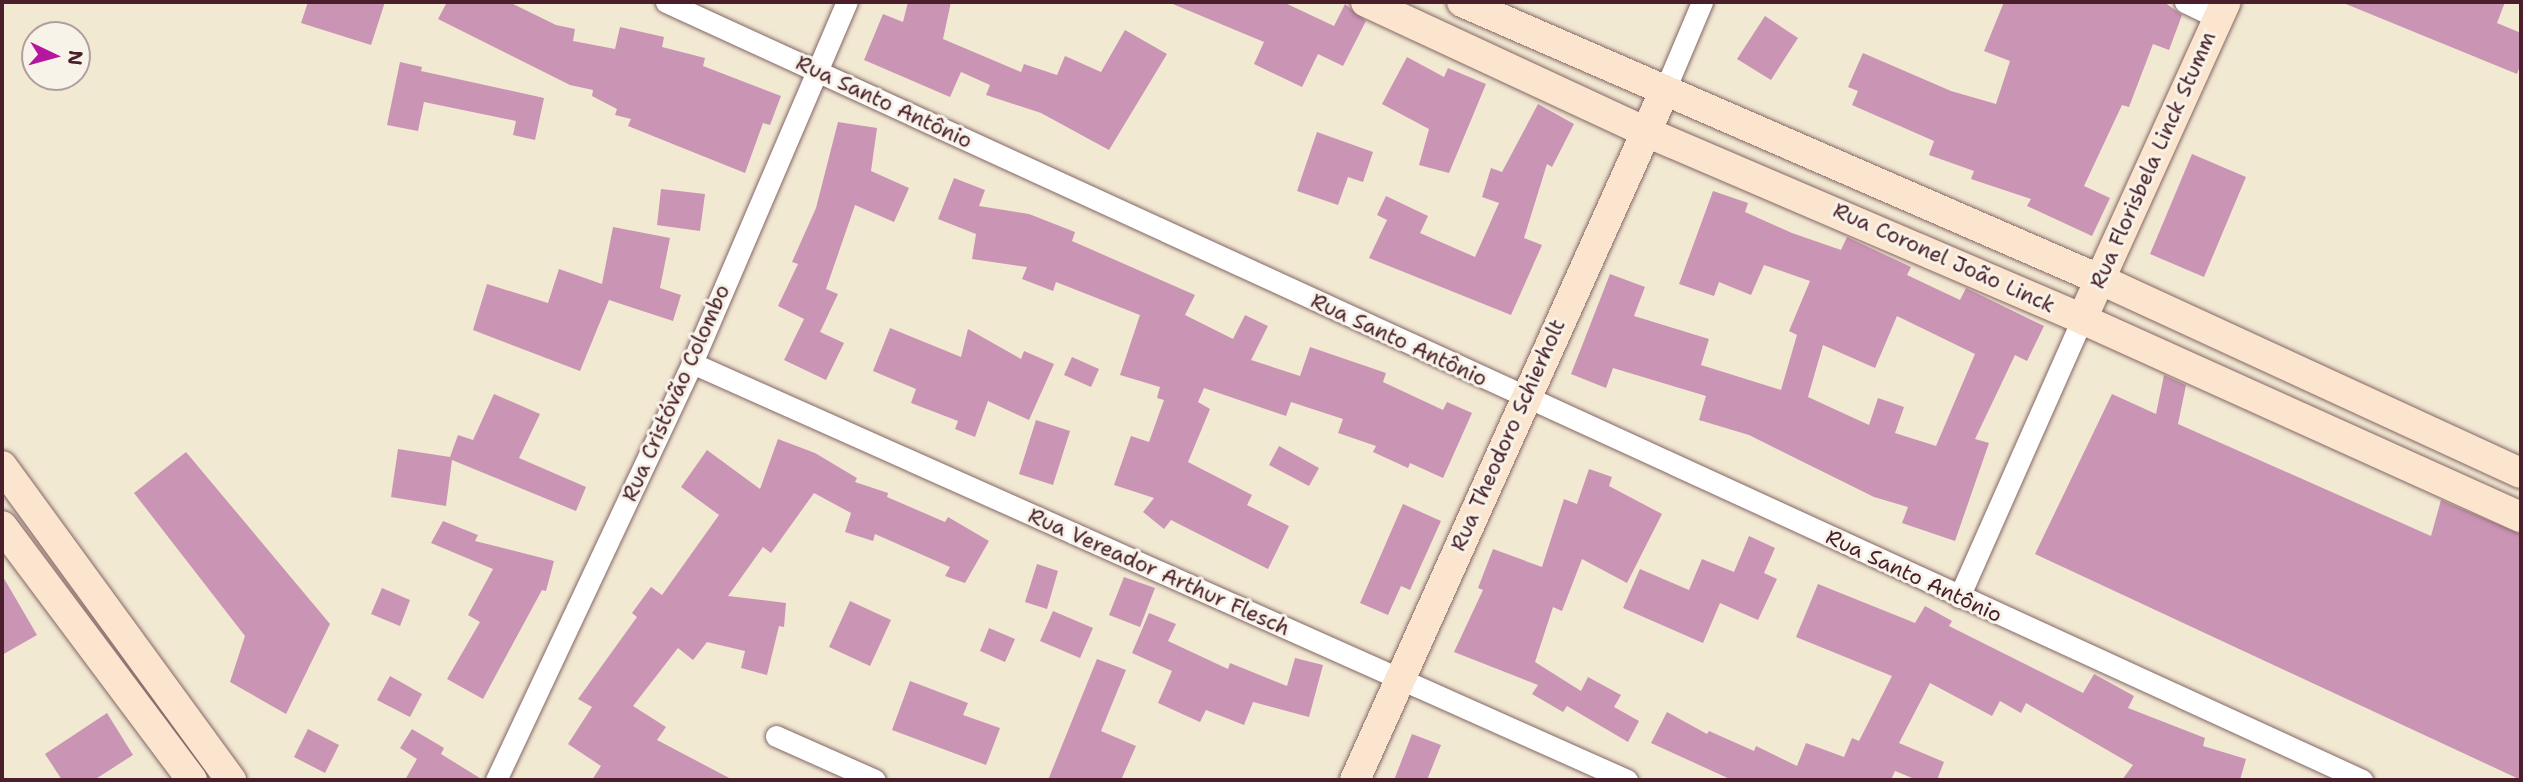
<!DOCTYPE html>
<meta charset="utf-8">
<style>
body{margin:0}
#map{position:relative;width:2523px;height:782px;overflow:hidden;background:#f2e9d3;font-family:"Shantell Sans",sans-serif}
div>[style]{position:absolute}
[style*='--x']{left:calc(var(--x)*1px);top:calc(var(--y)*1px);width:calc(var(--w)*1px);rotate:calc(var(--a)*1deg)}
.building>*{inset:0;background:#ca94b5}
.roads{filter:drop-shadow(0 0 2px #856666) drop-shadow(0 0 2px #856666)}
.street>*{height:21px;margin:-10.5px;padding:0 10.5px;transform-origin:10.5px;border-radius:10.5px;background:#fff}
.secondary>*{height:30px;margin:-15px;padding:0 15px;transform-origin:15px;border-radius:15px;background:#fbe5cf}
span{translate:-50% -50%;white-space:nowrap;text-align:center;line-height:1.15;-webkit-text-stroke:6px #f7f3e8;paint-order:stroke}
.street-label{font-size:21px;color:#4a1f2b}
.frame{position:absolute;inset:0;border:4px solid #4a1f2b;pointer-events:none}
.north{position:absolute;left:21px;top:21px;width:70px;height:70px;box-sizing:border-box;background:#f7f3e8;border:2px solid #b29e9c;border-radius:50%;rotate:95deg;font-size:19px;font-weight:700;line-height:28px;text-align:center;color:#4a1f2b}
.north::after{content:'';display:block;margin:auto;width:24px;height:32px;background:#b5179e;clip-path:polygon(50% 0,100% 100%,50% 72%,0 100%)}
</style>
<div id="map">
<div class="building">
<div style="clip-path:polygon(308px 2px,385px 2px,371px 45px,301px 23px)"></div>
<div style="clip-path:polygon(447px 2px,509px 2px,556px 25px,575px 29px,573px 41px,615px 49px,620px 27px,664px 37px,662px 47px,705px 58px,703px 66px,781px 96px,770px 125px,763px 123px,745px 173px,628px 126px,631px 119px,615px 115px,617px 109px,592px 96px,593px 90px,570px 85px,438px 19px)"></div>
<div style="clip-path:polygon(908px 2px,951px 2px,943px 39px,1021px 72px,1024px 64px,1057px 75px,1065px 56px,1101px 72px,1125px 30px,1167px 54px,1109px 150px,1041px 113px,986px 95px,990px 85px,961px 72px,950px 97px,864px 60px,883px 14px,903px 22px)"></div>
<div style="clip-path:polygon(1168px 2px,1283px 2px,1334px 26px,1345px 4px,1366px 21px,1343px 66px,1318px 54px,1302px 87px,1254px 64px,1264px 42px)"></div>
<div style="clip-path:polygon(2004px 2px,2164px 2px,2182px 15px,2169px 50px,2153px 44px,2129px 107px,2122px 105px,2084px 186px,2110px 198px,2092px 236px,2027px 206px,2031px 199px,1971px 179px,1974px 171px,1929px 155px,1934px 141px,1852px 105px,1858px 91px,1848px 87px,1863px 53px,1951px 91px,1996px 104px,2010px 61px,1984px 51px)"></div>
<div style="clip-path:polygon(2341px 2px,2505px 2px,2497px 23px,2521px 33px,2521px 63px,2517px 74px)"></div>
<div style="clip-path:polygon(1765px 16px,1798px 38px,1771px 80px,1737px 59px)"></div>
<div style="clip-path:polygon(1407px 57px,1444px 77px,1448px 68px,1486px 84px,1449px 173px,1419px 165px,1429px 129px,1382px 104px)"></div>
<div style="clip-path:polygon(400px 62px,422px 67px,421px 71px,544px 98px,535px 140px,513px 135px,516px 121px,424px 102px,418px 131px,387px 125px)"></div>
<div style="clip-path:polygon(1538px 104px,1574px 124px,1552px 167px,1547px 164px,1524px 238px,1542px 245px,1511px 315px,1369px 258px,1387px 220px,1377px 215px,1386px 196px,1428px 216px,1420px 233px,1475px 257px,1499px 203px,1482px 197px,1491px 168px,1502px 172px)"></div>
<div style="clip-path:polygon(838px 122px,877px 128px,871px 171px,909px 188px,894px 222px,855px 205px,826px 289px,838px 294px,820px 332px,844px 343px,826px 380px,784px 360px,804px 319px,778px 306px,798px 264px,792px 262px,816px 208px)"></div>
<div style="clip-path:polygon(1317px 132px,1373px 152px,1363px 182px,1348px 177px,1338px 205px,1297px 191px)"></div>
<div style="clip-path:polygon(2192px 154px,2246px 177px,2204px 277px,2150px 254px)"></div>
<div style="clip-path:polygon(954px 178px,985px 190px,979px 206px,1029px 214px,1075px 232px,1072px 241px,1195px 295px,1185px 315px,1233px 339px,1245px 315px,1268px 326px,1251px 360px,1300px 376px,1310px 347px,1386px 373px,1383px 382px,1443px 410px,1447px 402px,1472px 413px,1443px 478px,1410px 463px,1408px 468px,1373px 452px,1376px 446px,1338px 433px,1343px 419px,1291px 402px,1286px 416px,1204px 388px,1198px 402px,1210px 409px,1188px 462px,1252px 495px,1247px 505px,1289px 526px,1268px 569px,1171px 520px,1164px 529px,1143px 512px,1154px 498px,1114px 485px,1131px 436px,1149px 442px,1164px 400px,1157px 398px,1160px 387px,1120px 375px,1140px 315px,1056px 282px,1053px 291px,1022px 279px,1027px 267px,972px 259px,976px 234px,938px 219px)"></div>
<div style="clip-path:polygon(661px 189px,705px 194px,700px 231px,657px 225px)"></div>
<div style="clip-path:polygon(evenodd,1713px 191px,1748px 203px,1745px 212px,1792px 233px,1841px 250px,1847px 237px,1911px 267px,1907px 275px,1960px 300px,1966px 288px,2044px 326px,2027px 361px,2015px 355px,1975px 439px,1989px 443px,1955px 541px,1902px 523px,1908px 507px,1874px 497px,1749px 435px,1699px 420px,1706px 396px,1613px 368px,1606px 388px,1571px 374px,1610px 274px,1645px 287px,1634px 316px,1709px 339px,1701px 365px,1781px 390px,1797px 335px,1789px 331px,1810px 281px,1764px 265px,1751px 295px,1719px 282px,1714px 296px,1679px 284px,1713px 191px,1897px 316px,1975px 354px,1936px 446px,1895px 433px,1904px 407px,1878px 398px,1869px 425px,1808px 397px,1823px 345px,1875px 368px,1897px 316px)"></div>
<div style="clip-path:polygon(613px 227px,670px 238px,660px 288px,681px 295px,673px 321px,609px 300px,580px 371px,473px 330px,487px 284px,548px 303px,559px 269px,602px 284px)"></div>
<div style="clip-path:polygon(890px 328px,961px 357px,968px 329px,1021px 359px,1024px 351px,1054px 364px,1029px 420px,988px 401px,975px 437px,955px 429px,958px 421px,911px 403px,916px 389px,873px 371px)"></div>
<div style="clip-path:polygon(1072px 357px,1099px 369px,1091px 387px,1064px 375px)"></div>
<div style="clip-path:polygon(2164px 375px,2186px 385px,2178px 424px,2431px 536px,2441px 500px,2521px 534px,2521px 780px,2035px 554px,2112px 394px,2156px 414px)"></div>
<div style="clip-path:polygon(494px 394px,540px 414px,519px 458px,586px 487px,576px 511px,452px 460px,446px 506px,391px 497px,398px 449px,450px 457px,458px 435px,473px 440px)"></div>
<div style="clip-path:polygon(1036px 420px,1070px 431px,1053px 485px,1019px 474px)"></div>
<div style="clip-path:polygon(778px 439px,815px 453px,857px 478px,855px 482px,888px 493px,887px 497px,945px 522px,948px 517px,989px 541px,965px 583px,945px 576px,950px 567px,875px 534px,873px 541px,845px 532px,851px 513px,814px 493px,771px 553px,763px 547px,728px 596px,786px 603px,784px 627px,779px 626px,767px 675px,741px 668px,745px 651px,707px 642px,693px 660px,678px 648px,633px 706px,666px 727px,657px 740px,733px 780px,592px 780px,601px 766px,568px 744px,592px 707px,578px 699px,637px 617px,632px 613px,651px 587px,662px 595px,719px 515px,681px 487px,707px 450px,760px 489px)"></div>
<div style="clip-path:polygon(1279px 446px,1319px 468px,1309px 486px,1269px 465px)"></div>
<div style="clip-path:polygon(186px 452px,330px 624px,286px 714px,230px 682px,245px 636px,134px 493px)"></div>
<div style="clip-path:polygon(1589px 469px,1612px 477px,1609px 486px,1662px 514px,1627px 583px,1582px 559px,1562px 611px,1553px 607px,1535px 662px,1581px 691px,1588px 677px,1621px 695px,1614px 707px,1639px 721px,1628px 742px,1567px 706px,1563px 712px,1532px 694px,1538px 685px,1454px 652px,1483px 590px,1478px 588px,1493px 549px,1542px 567px,1564px 499px,1577px 504px)"></div>
<div style="clip-path:polygon(1403px 504px,1441px 521px,1410px 590px,1401px 586px,1388px 615px,1360px 603px)"></div>
<div style="clip-path:polygon(443px 521px,478px 535px,475px 541px,554px 561px,546px 591px,542px 590px,483px 699px,447px 679px,480px 622px,468px 615px,493px 569px,431px 543px)"></div>
<div style="clip-path:polygon(1749px 536px,1775px 548px,1764px 573px,1777px 579px,1758px 620px,1720px 603px,1703px 643px,1623px 608px,1640px 569px,1689px 590px,1702px 559px,1734px 572px)"></div>
<div style="clip-path:polygon(1037px 564px,1058px 571px,1047px 609px,1025px 602px)"></div>
<div style="clip-path:polygon(2px 575px,37px 635px,2px 655px)"></div>
<div style="clip-path:polygon(1124px 577px,1155px 588px,1140px 627px,1109px 615px)"></div>
<div style="clip-path:polygon(1818px 584px,1915px 623px,1925px 606px,1952px 621px,1949px 626px,2083px 693px,2094px 674px,2134px 696px,2128px 708px,2205px 738px,2203px 746px,2246px 759px,2240px 780px,2122px 780px,2133px 765px,2026px 703px,2021px 713px,2000px 701px,1992px 716px,1930px 683px,1899px 743px,1944px 762px,1937px 780px,1917px 780px,1895px 771px,1891px 780px,1732px 780px,1651px 743px,1667px 712px,1707px 734px,1709px 731px,1754px 751px,1756px 746px,1797px 766px,1806px 743px,1844px 757px,1852px 738px,1859px 741px,1892px 676px,1796px 637px)"></div>
<div style="clip-path:polygon(382px 588px,410px 600px,400px 626px,371px 614px)"></div>
<div style="clip-path:polygon(850px 601px,891px 620px,870px 666px,829px 647px)"></div>
<div style="clip-path:polygon(1053px 611px,1093px 628px,1080px 658px,1040px 641px)"></div>
<div style="clip-path:polygon(1149px 613px,1176px 624px,1168px 641px,1228px 669px,1230px 663px,1287px 686px,1295px 658px,1323px 665px,1309px 717px,1253px 702px,1244px 725px,1206px 710px,1200px 722px,1158px 703px,1172px 671px,1132px 653px)"></div>
<div style="clip-path:polygon(989px 628px,1015px 639px,1005px 662px,980px 651px)"></div>
<div style="clip-path:polygon(1097px 659px,1126px 670px,1101px 731px,1136px 746px,1121px 780px,1048px 780px)"></div>
<div style="clip-path:polygon(390px 676px,422px 694px,410px 717px,377px 700px)"></div>
<div style="clip-path:polygon(910px 681px,968px 703px,963px 715px,1000px 728px,986px 765px,892px 730px)"></div>
<div style="clip-path:polygon(107px 713px,133px 755px,94px 780px,62px 780px,45px 754px)"></div>
<div style="clip-path:polygon(308px 729px,339px 745px,325px 773px,294px 757px)"></div>
<div style="clip-path:polygon(412px 729px,444px 748px,441px 754px,483px 780px,405px 780px,417px 759px,400px 748px)"></div>
<div style="clip-path:polygon(1412px 734px,1441px 745px,1427px 780px,1394px 780px)"></div>
</div>
<div class="roads">
<div class="street">
<div style="--x:666;--y:2;--w:1866;--a:24.64"></div>
<div style="--x:2185;--y:2;--w:34;--a:26"></div>
<div style="--x:1664;--y:92;--w:98;--a:-67.1"></div>
<div style="--x:692;--y:363;--w:1024;--a:24.04"></div>
<div style="--x:1959;--y:597;--w:304;--a:-66.1"></div>
<div style="--x:776;--y:736;--w:108;--a:24"></div>
<div style="--x:496;--y:780;--w:461;--a:-64.8"></div>
<div style="--x:692;--y:363;--w:393;--a:-66.8"></div>
</div>
<div class="secondary">
<div style="--x:1366;--y:2;--w:306;--a:24.9"></div>
<div style="--x:1644;--y:131;--w:477;--a:23.2"></div>
<div style="--x:2082;--y:319;--w:482;--a:24.3"></div>
<div style="--x:1462;--y:2;--w:697;--a:23.51"></div>
<div style="--x:2101;--y:280;--w:462;--a:24.7"></div>
<div style="--x:2082;--y:319;--w:348;--a:-65.6"></div>
<div style="--x:2;--y:466;--w:389;--a:53.9"></div>
<div style="--x:2;--y:526;--w:317;--a:53.2"></div>
<div style="--x:1355;--y:780;--w:754;--a:-65.81"></div>
</div>
</div>
<div class="street-label">
<span style="left:884px;top:102px;rotate:25deg">Rua Santo Antônio</span>
<span style="left:2153px;top:160px;rotate:-66deg">Rua Florisbela Linck Stumm</span>
<span style="left:1944px;top:258px;rotate:24deg">Rua Coronel João Linck</span>
<span style="left:1399px;top:340px;rotate:25deg">Rua Santo Antônio</span>
<span style="left:676px;top:393px;rotate:-66deg">Rua Cristóvão Colombo</span>
<span style="left:1508px;top:435px;rotate:-66deg">Rua Theodoro Schierholt</span>
<span style="left:1159px;top:572px;rotate:24deg">Rua Vereador Arthur Flesch</span>
<span style="left:1914px;top:576px;rotate:25deg">Rua Santo Antônio</span>
</div>
<div class="frame"></div>
<div class="north">N</div>
</div>
